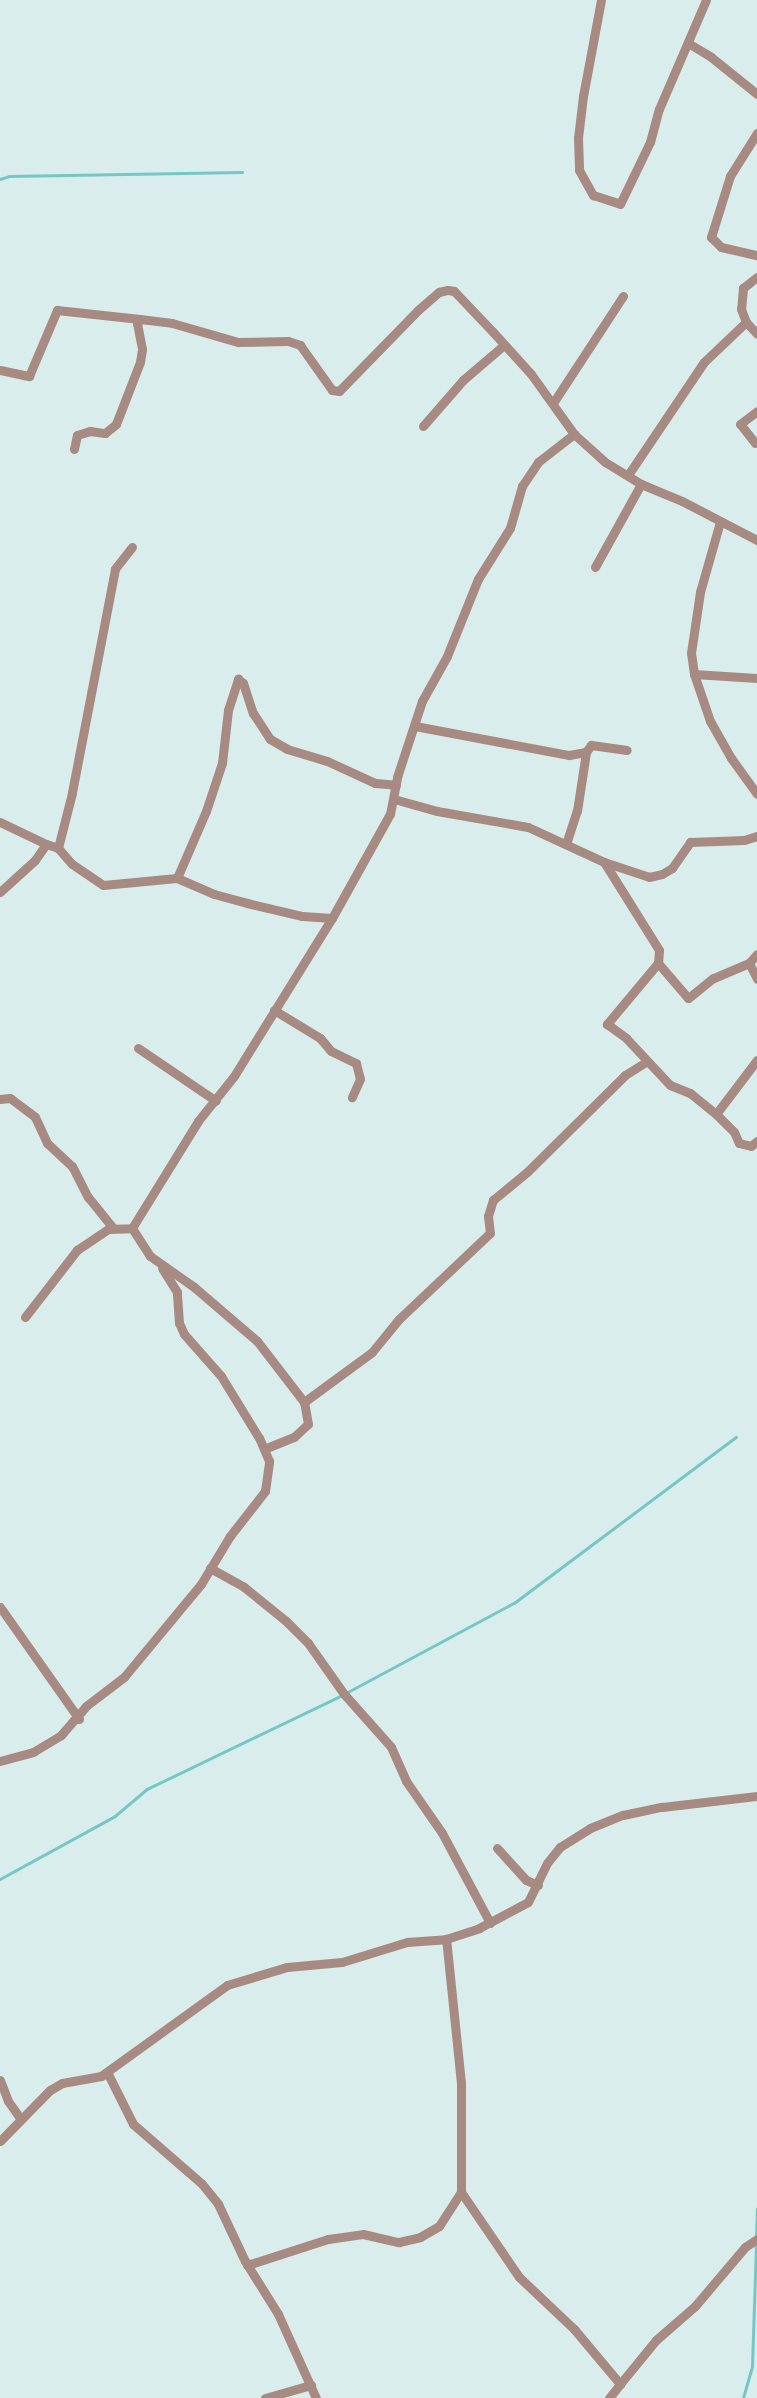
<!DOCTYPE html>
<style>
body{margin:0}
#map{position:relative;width:757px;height:2398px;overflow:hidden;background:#daeded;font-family:Merriweather,serif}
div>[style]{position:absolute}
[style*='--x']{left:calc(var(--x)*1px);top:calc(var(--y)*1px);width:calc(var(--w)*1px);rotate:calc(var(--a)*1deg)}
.stream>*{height:2.5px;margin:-1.25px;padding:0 1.25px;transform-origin:1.25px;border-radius:1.25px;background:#75c7c6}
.minor>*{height:9px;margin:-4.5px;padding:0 4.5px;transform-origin:4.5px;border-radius:4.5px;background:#a78b82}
span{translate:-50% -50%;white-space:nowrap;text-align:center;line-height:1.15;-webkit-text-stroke:7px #fff;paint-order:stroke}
</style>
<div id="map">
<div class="stream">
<div style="--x:0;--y:179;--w:9;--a:-18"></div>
<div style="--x:9;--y:176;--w:233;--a:-1"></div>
<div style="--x:0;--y:1879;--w:131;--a:-28.7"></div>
<div style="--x:115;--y:1816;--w:42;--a:-40.2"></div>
<div style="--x:147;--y:1789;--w:219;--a:-25.7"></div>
<div style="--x:344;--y:1694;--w:193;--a:-28.2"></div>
<div style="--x:514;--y:1603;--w:277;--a:-36.8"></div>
<div style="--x:756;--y:2237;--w:28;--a:-88"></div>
<div style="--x:743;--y:2398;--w:33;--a:-74"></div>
<div style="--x:752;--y:2366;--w:122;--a:-88.1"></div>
</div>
<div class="minor">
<div style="--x:601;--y:0;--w:98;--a:100.6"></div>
<div style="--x:583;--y:96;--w:42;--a:96.8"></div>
<div style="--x:578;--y:138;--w:32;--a:88"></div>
<div style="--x:579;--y:170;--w:29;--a:61"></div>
<div style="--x:593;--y:195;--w:28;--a:18"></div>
<div style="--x:620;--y:204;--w:69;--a:-64.2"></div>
<div style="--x:650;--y:142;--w:34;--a:-75"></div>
<div style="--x:659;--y:109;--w:119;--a:-66.7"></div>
<div style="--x:688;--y:43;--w:27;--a:31"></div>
<div style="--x:711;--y:57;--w:59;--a:38.8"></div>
<div style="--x:757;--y:133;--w:51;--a:122.1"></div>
<div style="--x:730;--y:176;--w:64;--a:107.3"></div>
<div style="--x:711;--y:237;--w:14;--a:45"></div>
<div style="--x:721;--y:247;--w:37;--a:13"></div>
<div style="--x:757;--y:277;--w:18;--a:142"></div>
<div style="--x:743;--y:288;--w:21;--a:95"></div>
<div style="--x:741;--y:309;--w:14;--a:69"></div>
<div style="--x:746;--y:322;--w:16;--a:47"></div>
<div style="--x:0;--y:370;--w:30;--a:12"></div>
<div style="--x:29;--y:376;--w:72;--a:-67"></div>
<div style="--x:57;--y:310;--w:83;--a:6.2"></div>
<div style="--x:553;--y:403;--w:128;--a:-56.8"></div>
<div style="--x:423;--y:426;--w:61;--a:-49"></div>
<div style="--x:463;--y:380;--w:54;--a:-40.5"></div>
<div style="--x:755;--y:443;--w:24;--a:-128"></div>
<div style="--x:740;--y:424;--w:21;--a:-37"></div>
<div style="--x:74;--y:449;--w:14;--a:-78"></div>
<div style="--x:77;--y:435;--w:14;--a:-17"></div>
<div style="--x:90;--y:431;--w:15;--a:8"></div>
<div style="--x:105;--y:433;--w:14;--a:-39"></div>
<div style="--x:116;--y:424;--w:66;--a:-68.8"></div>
<div style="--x:140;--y:362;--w:13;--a:-81"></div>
<div style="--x:142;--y:349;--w:26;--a:-101"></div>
<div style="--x:137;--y:323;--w:5;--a:-53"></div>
<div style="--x:140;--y:319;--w:32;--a:7"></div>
<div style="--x:172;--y:323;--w:69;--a:16.1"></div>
<div style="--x:238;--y:342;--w:50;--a:-1.1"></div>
<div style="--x:288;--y:341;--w:13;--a:18"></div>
<div style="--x:300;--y:345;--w:55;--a:54.6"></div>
<div style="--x:332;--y:390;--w:7;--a:8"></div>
<div style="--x:339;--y:391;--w:113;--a:-45.7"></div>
<div style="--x:418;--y:310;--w:28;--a:-41"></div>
<div style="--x:439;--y:292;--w:9;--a:-13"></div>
<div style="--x:448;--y:290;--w:6;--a:9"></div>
<div style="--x:454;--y:291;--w:57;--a:46.4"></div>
<div style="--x:493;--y:332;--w:57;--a:47.9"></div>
<div style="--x:531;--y:374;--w:74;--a:54.4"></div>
<div style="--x:574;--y:434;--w:42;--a:42.1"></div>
<div style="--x:605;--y:462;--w:42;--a:31.4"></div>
<div style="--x:641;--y:484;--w:44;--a:22.5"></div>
<div style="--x:682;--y:501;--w:85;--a:27.5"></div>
<div style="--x:628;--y:475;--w:136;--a:-56.1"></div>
<div style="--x:704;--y:362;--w:58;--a:-43.6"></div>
<div style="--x:132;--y:547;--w:28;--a:128"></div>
<div style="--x:115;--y:569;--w:228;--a:100.9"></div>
<div style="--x:72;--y:793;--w:57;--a:104.3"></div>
<div style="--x:58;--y:848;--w:21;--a:49"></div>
<div style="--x:72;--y:864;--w:37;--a:34"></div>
<div style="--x:103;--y:885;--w:74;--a:-5.4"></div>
<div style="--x:177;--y:878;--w:40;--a:23.4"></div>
<div style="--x:214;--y:894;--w:34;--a:15"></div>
<div style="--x:247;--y:903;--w:57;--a:13.3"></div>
<div style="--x:302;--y:916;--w:30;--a:4"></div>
<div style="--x:595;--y:567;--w:95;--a:-61"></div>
<div style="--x:694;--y:674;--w:21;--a:-98"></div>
<div style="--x:691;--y:653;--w:62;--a:-81.6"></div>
<div style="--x:700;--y:592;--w:73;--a:-74.1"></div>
<div style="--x:757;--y:678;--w:63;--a:-176.4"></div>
<div style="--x:694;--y:674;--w:50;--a:71.2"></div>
<div style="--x:710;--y:721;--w:43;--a:60.4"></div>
<div style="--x:731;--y:758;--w:44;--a:54.2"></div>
<div style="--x:415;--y:726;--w:157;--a:10.7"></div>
<div style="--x:569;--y:755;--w:17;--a:-10"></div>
<div style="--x:586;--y:752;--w:9;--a:-54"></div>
<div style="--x:591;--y:745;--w:36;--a:8"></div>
<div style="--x:394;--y:799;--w:45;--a:15.6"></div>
<div style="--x:437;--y:811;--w:92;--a:10"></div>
<div style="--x:528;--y:827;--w:84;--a:24.7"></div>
<div style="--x:604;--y:862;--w:47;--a:18.4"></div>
<div style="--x:649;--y:877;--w:13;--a:-13"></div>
<div style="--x:662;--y:874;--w:12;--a:-31"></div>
<div style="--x:672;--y:868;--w:32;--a:-55"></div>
<div style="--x:690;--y:842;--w:54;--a:-2.1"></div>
<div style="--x:744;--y:840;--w:14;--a:-17"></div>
<div style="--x:0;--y:822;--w:51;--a:25.6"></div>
<div style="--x:566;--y:844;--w:35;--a:-72"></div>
<div style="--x:577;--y:811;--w:60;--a:-81.3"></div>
<div style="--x:604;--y:862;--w:104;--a:58"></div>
<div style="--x:659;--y:950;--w:13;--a:94"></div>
<div style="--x:177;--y:878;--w:73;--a:-66.6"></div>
<div style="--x:206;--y:811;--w:51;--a:-71.6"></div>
<div style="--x:222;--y:763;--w:53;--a:-83.5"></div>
<div style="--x:228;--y:710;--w:33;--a:-72"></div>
<div style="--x:238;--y:679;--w:6;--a:39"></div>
<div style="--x:243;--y:683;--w:32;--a:72"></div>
<div style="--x:253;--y:713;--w:31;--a:57"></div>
<div style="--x:270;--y:739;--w:20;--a:30"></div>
<div style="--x:287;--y:749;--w:42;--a:16.7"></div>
<div style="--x:327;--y:761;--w:53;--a:24.6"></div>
<div style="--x:375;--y:783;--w:21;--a:5"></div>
<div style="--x:0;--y:892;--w:47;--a:-42.4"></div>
<div style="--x:35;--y:860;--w:19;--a:-55"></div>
<div style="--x:46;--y:844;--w:13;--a:18"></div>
<div style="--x:757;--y:954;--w:12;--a:132"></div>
<div style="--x:749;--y:963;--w:18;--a:63"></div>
<div style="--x:749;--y:963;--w:39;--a:157"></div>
<div style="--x:713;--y:978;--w:32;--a:141"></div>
<div style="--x:688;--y:998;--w:46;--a:-130.6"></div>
<div style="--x:658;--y:963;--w:80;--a:129.9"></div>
<div style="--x:607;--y:1024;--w:24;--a:36"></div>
<div style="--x:626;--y:1038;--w:64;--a:46.9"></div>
<div style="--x:670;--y:1085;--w:22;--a:22"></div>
<div style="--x:690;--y:1093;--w:33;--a:39"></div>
<div style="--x:716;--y:1114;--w:25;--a:45"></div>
<div style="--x:734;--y:1132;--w:12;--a:66"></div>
<div style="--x:739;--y:1143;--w:12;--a:14"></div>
<div style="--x:751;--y:1146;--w:8;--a:-40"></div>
<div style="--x:274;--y:1010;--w:54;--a:31.3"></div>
<div style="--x:320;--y:1038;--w:17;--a:50"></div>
<div style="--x:331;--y:1051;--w:28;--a:26"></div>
<div style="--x:356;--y:1063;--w:16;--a:76"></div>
<div style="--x:360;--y:1079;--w:20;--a:114"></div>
<div style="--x:138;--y:1048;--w:94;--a:34.2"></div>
<div style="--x:0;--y:1099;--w:10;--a:-6"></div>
<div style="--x:10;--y:1098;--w:31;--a:37"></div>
<div style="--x:35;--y:1117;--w:29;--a:65"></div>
<div style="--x:47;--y:1143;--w:34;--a:43"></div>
<div style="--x:72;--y:1166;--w:35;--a:63"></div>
<div style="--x:88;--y:1197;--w:40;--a:51"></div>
<div style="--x:716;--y:1114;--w:68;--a:-52.8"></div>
<div style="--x:25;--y:1317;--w:85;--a:-52.2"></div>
<div style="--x:77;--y:1250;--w:37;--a:-34"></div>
<div style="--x:108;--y:1229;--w:24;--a:-2"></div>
<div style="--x:304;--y:1402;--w:84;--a:-36.3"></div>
<div style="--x:372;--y:1352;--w:43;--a:-50.7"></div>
<div style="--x:399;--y:1319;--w:125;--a:-43.4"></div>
<div style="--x:490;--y:1233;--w:17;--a:-97"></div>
<div style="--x:488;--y:1216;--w:17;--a:-73"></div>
<div style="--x:493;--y:1200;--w:44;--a:-39.5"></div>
<div style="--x:527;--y:1172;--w:138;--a:-44.7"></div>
<div style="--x:625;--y:1075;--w:26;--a:-32"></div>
<div style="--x:264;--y:1449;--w:32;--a:-22"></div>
<div style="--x:294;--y:1437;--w:19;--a:-43"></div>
<div style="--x:308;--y:1424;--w:22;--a:-100"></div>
<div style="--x:304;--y:1402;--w:77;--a:-127.6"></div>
<div style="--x:257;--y:1341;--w:83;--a:-139.4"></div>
<div style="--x:194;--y:1287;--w:54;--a:-144.8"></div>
<div style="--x:150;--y:1256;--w:33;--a:-123"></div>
<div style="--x:132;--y:1228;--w:126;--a:-58.3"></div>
<div style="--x:198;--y:1121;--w:58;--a:-51.3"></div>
<div style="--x:234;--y:1076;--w:186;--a:-58.2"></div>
<div style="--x:332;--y:918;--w:119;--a:-60.9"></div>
<div style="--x:390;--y:814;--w:38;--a:-79"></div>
<div style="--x:397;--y:777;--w:80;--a:-71.8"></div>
<div style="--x:422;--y:701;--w:51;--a:-60.9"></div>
<div style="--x:447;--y:656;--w:83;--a:-68.1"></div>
<div style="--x:478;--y:579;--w:60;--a:-57.9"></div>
<div style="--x:510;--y:528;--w:44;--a:-74.1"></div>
<div style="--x:522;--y:486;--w:29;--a:-56"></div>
<div style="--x:538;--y:462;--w:46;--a:-37.9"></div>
<div style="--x:210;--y:1568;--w:39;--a:29"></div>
<div style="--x:244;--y:1587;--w:54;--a:39"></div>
<div style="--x:286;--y:1621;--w:31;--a:45"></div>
<div style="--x:308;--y:1643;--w:62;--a:54.8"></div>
<div style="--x:344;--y:1694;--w:71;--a:48.4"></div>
<div style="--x:391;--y:1747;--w:37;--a:66"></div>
<div style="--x:406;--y:1781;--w:63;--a:55.3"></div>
<div style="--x:442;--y:1833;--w:102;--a:61.9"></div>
<div style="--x:0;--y:1607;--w:137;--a:54.8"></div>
<div style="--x:0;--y:1761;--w:34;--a:-15"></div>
<div style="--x:33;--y:1752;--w:33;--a:-31"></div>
<div style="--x:61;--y:1735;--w:38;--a:-49"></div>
<div style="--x:86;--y:1706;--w:48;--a:-37.3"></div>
<div style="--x:124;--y:1677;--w:121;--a:-50.4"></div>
<div style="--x:201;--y:1584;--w:56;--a:-58.9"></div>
<div style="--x:230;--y:1536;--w:57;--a:-52.1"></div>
<div style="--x:265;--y:1491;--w:30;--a:-82"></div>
<div style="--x:269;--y:1461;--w:25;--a:-113"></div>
<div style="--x:259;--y:1438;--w:73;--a:-121.5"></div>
<div style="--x:221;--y:1376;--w:56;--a:-131.4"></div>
<div style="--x:184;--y:1334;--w:12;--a:-114"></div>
<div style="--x:179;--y:1323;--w:31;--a:-94"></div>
<div style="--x:177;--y:1292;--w:28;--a:-122"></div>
<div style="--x:497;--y:1848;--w:43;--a:47.8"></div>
<div style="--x:526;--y:1880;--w:13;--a:23"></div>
<div style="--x:107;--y:2072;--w:58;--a:63.4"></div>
<div style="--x:133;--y:2124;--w:91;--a:41"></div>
<div style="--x:202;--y:2184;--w:26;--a:51"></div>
<div style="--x:218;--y:2204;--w:63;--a:64.7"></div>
<div style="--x:245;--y:2261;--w:62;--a:58.1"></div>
<div style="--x:278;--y:2314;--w:92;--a:65.7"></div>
<div style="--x:0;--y:2080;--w:22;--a:69"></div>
<div style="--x:8;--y:2101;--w:21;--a:55"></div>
<div style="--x:0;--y:2141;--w:71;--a:-45.6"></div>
<div style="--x:50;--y:2090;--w:14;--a:-30"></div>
<div style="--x:62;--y:2083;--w:40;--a:-10"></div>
<div style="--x:101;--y:2076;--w:155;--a:-35.8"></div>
<div style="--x:227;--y:1985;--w:63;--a:-16.7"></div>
<div style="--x:287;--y:1967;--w:55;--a:-5.2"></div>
<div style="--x:342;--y:1962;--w:68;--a:-17.1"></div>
<div style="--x:407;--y:1942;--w:39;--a:-4"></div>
<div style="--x:446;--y:1939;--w:35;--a:-18"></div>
<div style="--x:479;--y:1928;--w:55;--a:-28"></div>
<div style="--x:528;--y:1902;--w:43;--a:-64"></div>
<div style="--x:547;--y:1863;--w:21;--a:-51"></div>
<div style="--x:560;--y:1847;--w:36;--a:-32"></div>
<div style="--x:590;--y:1828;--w:35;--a:-22"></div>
<div style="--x:623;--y:1815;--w:40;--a:-12"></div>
<div style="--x:662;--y:1807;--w:96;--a:-6.6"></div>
<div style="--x:461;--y:2192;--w:103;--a:55.7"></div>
<div style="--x:519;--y:2277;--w:76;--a:43.4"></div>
<div style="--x:574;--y:2329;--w:72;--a:50.1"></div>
<div style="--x:620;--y:2384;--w:18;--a:128"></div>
<div style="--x:247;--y:2265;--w:85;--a:-17.8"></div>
<div style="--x:328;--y:2239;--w:35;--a:-8"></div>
<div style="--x:363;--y:2234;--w:37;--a:13"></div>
<div style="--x:399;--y:2242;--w:22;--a:-13"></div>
<div style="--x:420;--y:2237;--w:22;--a:-30"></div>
<div style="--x:439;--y:2226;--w:40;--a:-57.1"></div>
<div style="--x:461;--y:2192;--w:109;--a:-90"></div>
<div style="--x:461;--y:2083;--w:145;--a:-95.9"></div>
<div style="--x:620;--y:2384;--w:57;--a:-50.7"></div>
<div style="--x:656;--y:2340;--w:52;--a:-41.1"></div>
<div style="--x:695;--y:2306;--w:77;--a:-49.7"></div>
<div style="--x:745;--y:2247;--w:14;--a:-34"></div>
<div style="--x:265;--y:2398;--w:48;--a:-15.8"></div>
</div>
</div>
